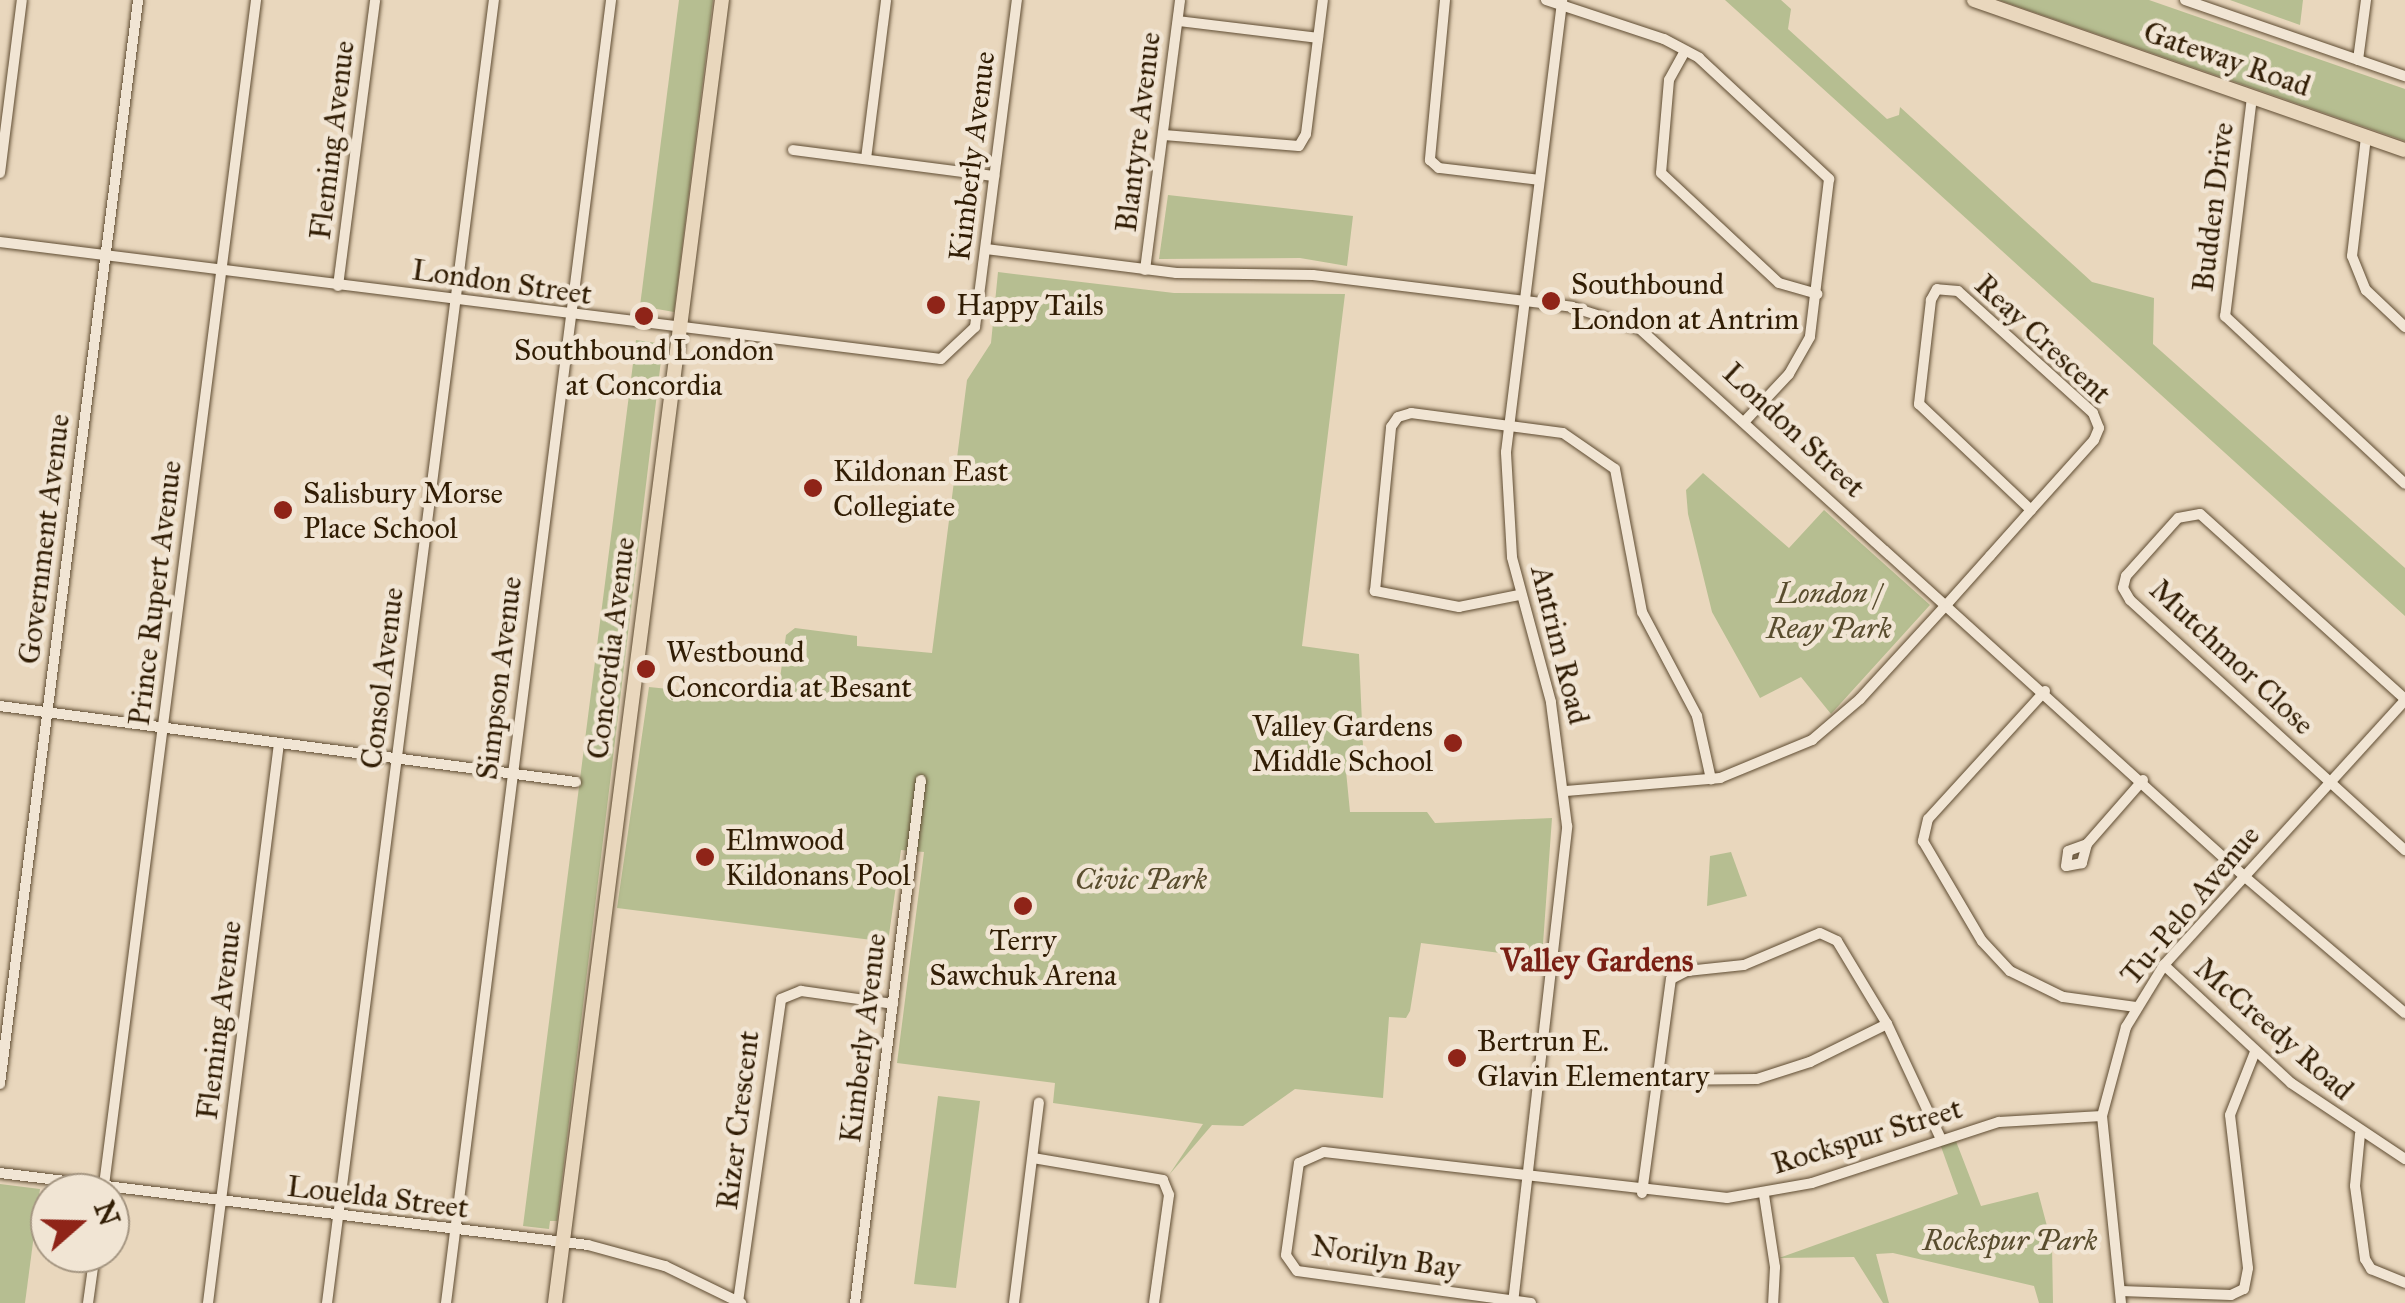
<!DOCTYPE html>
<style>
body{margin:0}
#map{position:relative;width:2405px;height:1303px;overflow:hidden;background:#e9d7bd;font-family:"IM FELL Great Primer",serif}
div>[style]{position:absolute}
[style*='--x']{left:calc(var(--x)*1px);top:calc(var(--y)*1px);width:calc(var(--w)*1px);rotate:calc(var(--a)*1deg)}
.green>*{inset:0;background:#b6be91}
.roads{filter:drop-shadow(0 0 2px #5f4c32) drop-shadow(0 0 2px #5f4c32)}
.minor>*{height:10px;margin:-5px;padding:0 5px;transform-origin:5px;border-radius:5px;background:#f1e5d4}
.major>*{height:14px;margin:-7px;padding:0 7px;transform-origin:7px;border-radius:7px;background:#e9d7bd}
.dots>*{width:28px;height:28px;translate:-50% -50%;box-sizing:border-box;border:5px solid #f1e5d4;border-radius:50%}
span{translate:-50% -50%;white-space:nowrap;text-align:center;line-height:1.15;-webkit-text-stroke:9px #f1e5d4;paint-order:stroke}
.street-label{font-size:30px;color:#311d04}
.poi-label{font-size:30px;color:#311d04}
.left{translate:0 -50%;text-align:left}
.right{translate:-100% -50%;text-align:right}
.park-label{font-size:30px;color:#594d2e;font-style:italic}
.neighbourhood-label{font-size:32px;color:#7a1f14;font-weight:700}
.north{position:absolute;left:30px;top:1173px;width:100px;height:100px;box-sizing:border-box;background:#f1e5d4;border:2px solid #a49581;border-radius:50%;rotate:70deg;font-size:28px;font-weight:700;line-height:40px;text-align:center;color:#311d04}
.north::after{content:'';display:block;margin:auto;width:35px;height:45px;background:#8f2418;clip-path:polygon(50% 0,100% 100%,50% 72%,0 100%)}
</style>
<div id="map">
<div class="green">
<div style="clip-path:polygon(679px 0,713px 0,674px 312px,640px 306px)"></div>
<div style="clip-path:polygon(1725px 0,1781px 0,1791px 9px,1788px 29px,1887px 119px,1899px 115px,1900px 107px,2092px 282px,2154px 298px,2153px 344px,2405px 568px,2405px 616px)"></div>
<div style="clip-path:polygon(1999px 0,2149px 0,2405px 89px,2405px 141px)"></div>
<div style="clip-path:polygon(2230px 0,2303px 0,2300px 25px,2255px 9px)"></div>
<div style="clip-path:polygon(1168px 195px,1353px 216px,1347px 266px,1300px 258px,1159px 259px)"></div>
<div style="clip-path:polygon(998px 272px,1174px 293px,1345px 294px,1302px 646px,1359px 654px,1364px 769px,1346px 771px,1350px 812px,1427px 812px,1435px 823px,1552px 818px,1541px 972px,1524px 956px,1421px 943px,1410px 1011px,1406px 1018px,1389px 1017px,1383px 1098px,1295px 1089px,1243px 1126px,1212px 1125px,1169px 1175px,1203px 1124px,1053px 1103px,1055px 1083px,897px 1063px,924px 852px,901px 850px,888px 942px,617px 908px,649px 687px,777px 700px,786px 635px,795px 628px,857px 636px,857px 646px,932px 653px,967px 380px,991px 343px)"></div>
<div style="clip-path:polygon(636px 340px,663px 344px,557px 1221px,550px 1221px,549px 1229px,523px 1226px)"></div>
<div style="clip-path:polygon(1703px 473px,1789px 548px,1824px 510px,1930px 605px,1831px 714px,1801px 677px,1760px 698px,1712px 612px,1688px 514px,1686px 490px)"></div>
<div style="clip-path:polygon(1731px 852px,1747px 896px,1707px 906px,1710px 856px)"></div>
<div style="clip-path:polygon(938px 1096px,980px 1101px,956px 1288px,914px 1284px)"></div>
<div style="clip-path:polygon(1954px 1136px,1981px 1206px,2038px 1192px,2052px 1245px,2053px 1303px,2039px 1303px,2034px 1286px,1893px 1253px,1876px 1254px,1889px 1303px,1883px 1303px,1854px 1257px,1779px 1258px,1958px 1194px,1939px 1141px)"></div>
<div style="clip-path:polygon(0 1184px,40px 1189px,25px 1303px,0 1303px)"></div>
</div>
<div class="roads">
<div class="minor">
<div style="--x:1445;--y:0;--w:161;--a:95.4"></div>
<div style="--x:1430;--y:160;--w:12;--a:42"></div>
<div style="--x:1439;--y:168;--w:101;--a:6.8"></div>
<div style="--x:1546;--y:0;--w:124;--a:18.3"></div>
<div style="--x:1664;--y:39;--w:40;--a:28"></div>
<div style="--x:1699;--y:58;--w:178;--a:42.9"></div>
<div style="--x:1829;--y:179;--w:159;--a:96.9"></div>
<div style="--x:1810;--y:337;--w:43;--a:119.6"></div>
<div style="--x:1789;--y:374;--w:63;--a:133.1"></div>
<div style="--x:2185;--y:0;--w:233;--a:19.1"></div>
<div style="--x:1178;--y:21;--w:141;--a:6.9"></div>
<div style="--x:1685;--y:51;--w:33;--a:119"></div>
<div style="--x:1669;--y:80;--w:93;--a:94.9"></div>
<div style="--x:1661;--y:173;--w:161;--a:43"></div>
<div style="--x:1779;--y:283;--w:40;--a:16"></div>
<div style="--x:2358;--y:60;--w:61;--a:-82.4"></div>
<div style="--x:2252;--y:97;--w:221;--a:97"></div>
<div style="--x:2225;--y:316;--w:246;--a:43"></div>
<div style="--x:1164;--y:135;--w:135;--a:4.7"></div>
<div style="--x:1299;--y:146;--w:14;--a:-60"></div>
<div style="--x:1306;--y:134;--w:135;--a:-82.8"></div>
<div style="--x:2366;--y:137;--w:120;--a:96.7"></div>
<div style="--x:2352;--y:256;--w:37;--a:68"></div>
<div style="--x:2366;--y:290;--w:54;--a:43.5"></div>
<div style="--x:793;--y:150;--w:203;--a:7.4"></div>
<div style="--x:866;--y:159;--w:160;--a:-82.8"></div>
<div style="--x:0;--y:173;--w:174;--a:-82.8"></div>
<div style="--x:0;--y:242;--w:948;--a:7.09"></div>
<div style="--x:941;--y:359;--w:47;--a:-43.3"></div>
<div style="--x:975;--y:327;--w:330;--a:-82.7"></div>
<div style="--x:986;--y:249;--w:192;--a:7.2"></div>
<div style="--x:1176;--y:273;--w:137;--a:0.8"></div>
<div style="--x:1313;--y:275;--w:261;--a:7"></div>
<div style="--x:1572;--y:307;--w:71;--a:17.9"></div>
<div style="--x:1640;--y:329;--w:816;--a:42.17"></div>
<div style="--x:2245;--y:877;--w:210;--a:40.4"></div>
<div style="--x:1145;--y:270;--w:272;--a:-82.6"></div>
<div style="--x:338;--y:286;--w:288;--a:-82.6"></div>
<div style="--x:1519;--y:595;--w:61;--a:168.7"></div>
<div style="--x:1459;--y:607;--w:86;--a:-169.2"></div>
<div style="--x:1375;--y:591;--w:165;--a:-84.4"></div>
<div style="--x:1391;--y:427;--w:12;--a:-55"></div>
<div style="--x:1398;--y:417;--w:14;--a:-17"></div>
<div style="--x:1411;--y:413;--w:153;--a:7.5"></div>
<div style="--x:1563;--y:433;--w:63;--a:34.7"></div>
<div style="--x:1615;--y:469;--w:146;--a:79.3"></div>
<div style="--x:1642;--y:612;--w:118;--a:62.1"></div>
<div style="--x:1697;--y:716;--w:65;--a:77.5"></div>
<div style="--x:2045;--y:691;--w:173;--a:132.4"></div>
<div style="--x:1928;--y:819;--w:23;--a:103"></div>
<div style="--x:1923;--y:841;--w:116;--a:59.5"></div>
<div style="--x:1982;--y:941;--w:41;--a:47"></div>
<div style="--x:2010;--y:971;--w:59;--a:26.1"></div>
<div style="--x:2063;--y:997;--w:74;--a:7.8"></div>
<div style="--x:2405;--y:699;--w:276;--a:-137.9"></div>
<div style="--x:2200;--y:514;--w:22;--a:170"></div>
<div style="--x:2178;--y:518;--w:78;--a:131.9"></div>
<div style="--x:2126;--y:576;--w:12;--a:104"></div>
<div style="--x:2123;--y:588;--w:14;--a:60"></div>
<div style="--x:2130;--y:600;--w:372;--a:42.3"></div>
<div style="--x:0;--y:706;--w:581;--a:7.52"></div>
<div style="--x:1566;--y:791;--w:155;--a:-4.8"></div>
<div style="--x:1720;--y:778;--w:100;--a:-22.4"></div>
<div style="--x:1812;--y:740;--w:63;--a:-40.5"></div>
<div style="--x:1860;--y:699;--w:130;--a:-47.5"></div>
<div style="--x:1948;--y:603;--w:63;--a:-48.2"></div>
<div style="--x:1990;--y:556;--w:62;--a:-48.3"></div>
<div style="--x:2031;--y:510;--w:94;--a:-48"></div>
<div style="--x:2094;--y:440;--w:13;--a:-67"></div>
<div style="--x:2099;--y:428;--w:16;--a:-112"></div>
<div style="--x:2093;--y:413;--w:182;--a:-137.9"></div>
<div style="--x:1958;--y:291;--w:21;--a:-175"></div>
<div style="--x:1937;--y:289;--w:13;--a:119"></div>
<div style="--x:1931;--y:300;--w:105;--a:96.6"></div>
<div style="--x:1919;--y:404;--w:154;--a:43.4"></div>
<div style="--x:2087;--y:844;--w:20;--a:105"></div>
<div style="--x:2082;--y:863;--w:16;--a:169"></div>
<div style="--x:2066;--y:866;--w:15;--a:-82"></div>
<div style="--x:2068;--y:851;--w:20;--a:-20"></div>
<div style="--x:2087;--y:844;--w:85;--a:-48.8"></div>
<div style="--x:2164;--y:965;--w:173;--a:42.9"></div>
<div style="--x:2291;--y:1083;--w:137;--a:33.7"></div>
<div style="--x:1656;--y:1080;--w:101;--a:-0.6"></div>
<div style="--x:1757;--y:1079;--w:56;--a:-17.8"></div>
<div style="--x:1810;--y:1062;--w:86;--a:-26.3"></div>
<div style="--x:0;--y:1084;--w:1093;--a:-82.74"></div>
<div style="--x:2360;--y:1134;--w:52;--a:95.5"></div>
<div style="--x:2355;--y:1186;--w:74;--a:82.2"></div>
<div style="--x:2365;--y:1259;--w:12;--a:59"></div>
<div style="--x:2371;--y:1269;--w:37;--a:22"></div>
<div style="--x:1033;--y:1158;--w:132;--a:9.6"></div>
<div style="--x:1163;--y:1180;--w:16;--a:68"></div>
<div style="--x:1169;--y:1195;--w:109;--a:97.9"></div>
<div style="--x:0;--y:1173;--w:592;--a:6.98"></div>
<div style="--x:588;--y:1245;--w:80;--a:15.3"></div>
<div style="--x:665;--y:1266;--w:85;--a:26"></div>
<div style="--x:103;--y:1193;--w:1203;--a:-82.69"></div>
<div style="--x:1642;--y:1193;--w:216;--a:-82.3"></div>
<div style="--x:1671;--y:979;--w:18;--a:-27"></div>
<div style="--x:1687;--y:971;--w:57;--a:-6"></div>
<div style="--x:1744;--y:965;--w:82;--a:-22.8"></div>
<div style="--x:1820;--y:933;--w:19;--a:25"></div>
<div style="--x:1837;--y:941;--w:97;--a:58.9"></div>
<div style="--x:1887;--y:1024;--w:125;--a:64.9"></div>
<div style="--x:1764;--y:1195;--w:73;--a:81.3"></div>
<div style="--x:1775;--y:1267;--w:36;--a:93"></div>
<div style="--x:2121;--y:1291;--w:110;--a:2.1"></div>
<div style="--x:2231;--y:1295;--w:14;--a:-25"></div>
<div style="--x:2244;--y:1289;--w:21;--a:-79"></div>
<div style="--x:2248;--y:1268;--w:154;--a:-96.7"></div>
<div style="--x:2230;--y:1115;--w:68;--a:-68.4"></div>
<div style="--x:738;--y:1302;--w:306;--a:-81.9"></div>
<div style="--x:781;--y:999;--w:22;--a:-22"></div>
<div style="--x:801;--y:991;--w:93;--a:8"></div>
<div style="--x:88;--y:1303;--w:50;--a:-82"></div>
<div style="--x:208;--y:1303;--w:564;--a:-82.77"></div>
<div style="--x:327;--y:1303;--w:1314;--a:-82.7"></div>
<div style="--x:446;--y:1303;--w:1313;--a:-82.78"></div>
<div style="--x:855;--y:1303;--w:527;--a:-82.81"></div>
<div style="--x:1014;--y:1303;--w:202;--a:-82.9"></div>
<div style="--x:1513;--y:1303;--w:480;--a:-83.5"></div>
<div style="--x:1567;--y:826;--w:125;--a:-97.4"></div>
<div style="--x:1551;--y:702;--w:150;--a:-105.1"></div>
<div style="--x:1512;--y:557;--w:105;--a:-93.3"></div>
<div style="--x:1506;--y:452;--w:455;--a:-82.9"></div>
<div style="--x:1531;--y:1303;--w:236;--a:-172.2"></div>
<div style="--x:1297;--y:1271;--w:19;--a:-125"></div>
<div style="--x:1286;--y:1255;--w:93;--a:-82"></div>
<div style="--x:1299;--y:1163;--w:27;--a:-24"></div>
<div style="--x:1324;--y:1152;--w:406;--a:6.5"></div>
<div style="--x:1727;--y:1198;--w:86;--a:-10"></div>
<div style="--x:1812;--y:1183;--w:197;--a:-18.1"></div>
<div style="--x:1999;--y:1122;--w:103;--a:-3.3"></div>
<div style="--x:2121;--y:1303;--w:188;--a:-95.8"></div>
<div style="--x:2102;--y:1116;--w:92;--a:-74.9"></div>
<div style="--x:2126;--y:1027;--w:73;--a:-58.5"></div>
<div style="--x:2164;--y:965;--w:358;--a:-47.7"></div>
</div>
<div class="major">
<div style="--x:1974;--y:0;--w:456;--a:19.2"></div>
<div style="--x:555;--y:1303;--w:1314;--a:-82.7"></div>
</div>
</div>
<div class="dots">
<div style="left:1551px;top:301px;background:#8f2418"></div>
<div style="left:936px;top:305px;background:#8f2418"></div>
<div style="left:644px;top:316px;background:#8f2418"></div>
<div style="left:813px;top:488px;background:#8f2418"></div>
<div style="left:283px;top:510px;background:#8f2418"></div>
<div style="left:646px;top:669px;background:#8f2418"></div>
<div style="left:1453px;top:743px;background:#8f2418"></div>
<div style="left:705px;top:857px;background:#8f2418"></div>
<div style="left:1023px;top:906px;background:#8f2418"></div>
<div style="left:1457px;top:1058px;background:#8f2418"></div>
</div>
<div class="street-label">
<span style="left:2227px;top:59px;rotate:19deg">Gateway Road</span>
<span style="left:1138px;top:132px;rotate:-83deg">Blantyre Avenue</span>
<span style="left:332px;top:140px;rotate:-83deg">Fleming Avenue</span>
<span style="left:972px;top:156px;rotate:-83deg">Kimberly Avenue</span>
<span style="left:2213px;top:207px;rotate:-83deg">Budden Drive</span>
<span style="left:502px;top:282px;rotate:8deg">London Street</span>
<span style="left:2043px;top:339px;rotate:43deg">Reay Crescent</span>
<span style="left:1794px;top:430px;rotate:43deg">London Street</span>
<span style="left:44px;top:539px;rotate:-83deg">Government Avenue</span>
<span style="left:155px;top:593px;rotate:-83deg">Prince Rupert Avenue</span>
<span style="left:1560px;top:645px;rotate:76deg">Antrim Road</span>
<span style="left:611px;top:648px;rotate:-83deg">Concordia Avenue</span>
<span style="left:2232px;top:657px;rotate:43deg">Mutchmor Close</span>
<span style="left:382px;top:678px;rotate:-83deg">Consol Avenue</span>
<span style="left:499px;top:678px;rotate:-83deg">Simpson Avenue</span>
<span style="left:2190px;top:905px;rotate:-50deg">Tu-Pelo Avenue</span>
<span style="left:219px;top:1020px;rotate:-83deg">Fleming Avenue</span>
<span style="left:2274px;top:1029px;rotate:41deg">McCreedy Road</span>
<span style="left:863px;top:1038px;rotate:-83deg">Kimberly Avenue</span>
<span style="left:738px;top:1120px;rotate:-83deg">Rizer Crescent</span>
<span style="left:1867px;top:1136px;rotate:-17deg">Rockspur Street</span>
<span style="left:378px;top:1197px;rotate:7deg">Louelda Street</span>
<span style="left:1386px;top:1257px;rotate:9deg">Norilyn Bay</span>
</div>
<div class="poi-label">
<span class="left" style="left:1571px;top:301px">Southbound<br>London at Antrim</span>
<span class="left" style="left:956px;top:305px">Happy Tails</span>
<span style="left:644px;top:367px">Southbound London<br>at Concordia</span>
<span class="left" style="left:833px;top:488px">Kildonan East<br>Collegiate</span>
<span class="left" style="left:303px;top:510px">Salisbury Morse<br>Place School</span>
<span class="left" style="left:666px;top:669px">Westbound<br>Concordia at Besant</span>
<span class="right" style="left:1433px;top:743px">Valley Gardens<br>Middle School</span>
<span class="left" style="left:725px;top:857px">Elmwood<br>Kildonans Pool</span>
<span style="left:1023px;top:957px">Terry<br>Sawchuk Arena</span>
<span class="left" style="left:1477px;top:1058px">Bertrun E.<br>Glavin Elementary</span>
</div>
<div class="park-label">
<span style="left:1829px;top:610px">London /<br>Reay Park</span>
<span style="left:1141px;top:879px">Civic Park</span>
<span style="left:2010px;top:1240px">Rockspur Park</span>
</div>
<div class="neighbourhood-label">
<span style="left:1597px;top:961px">Valley Gardens</span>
</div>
<div class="north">N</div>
</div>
